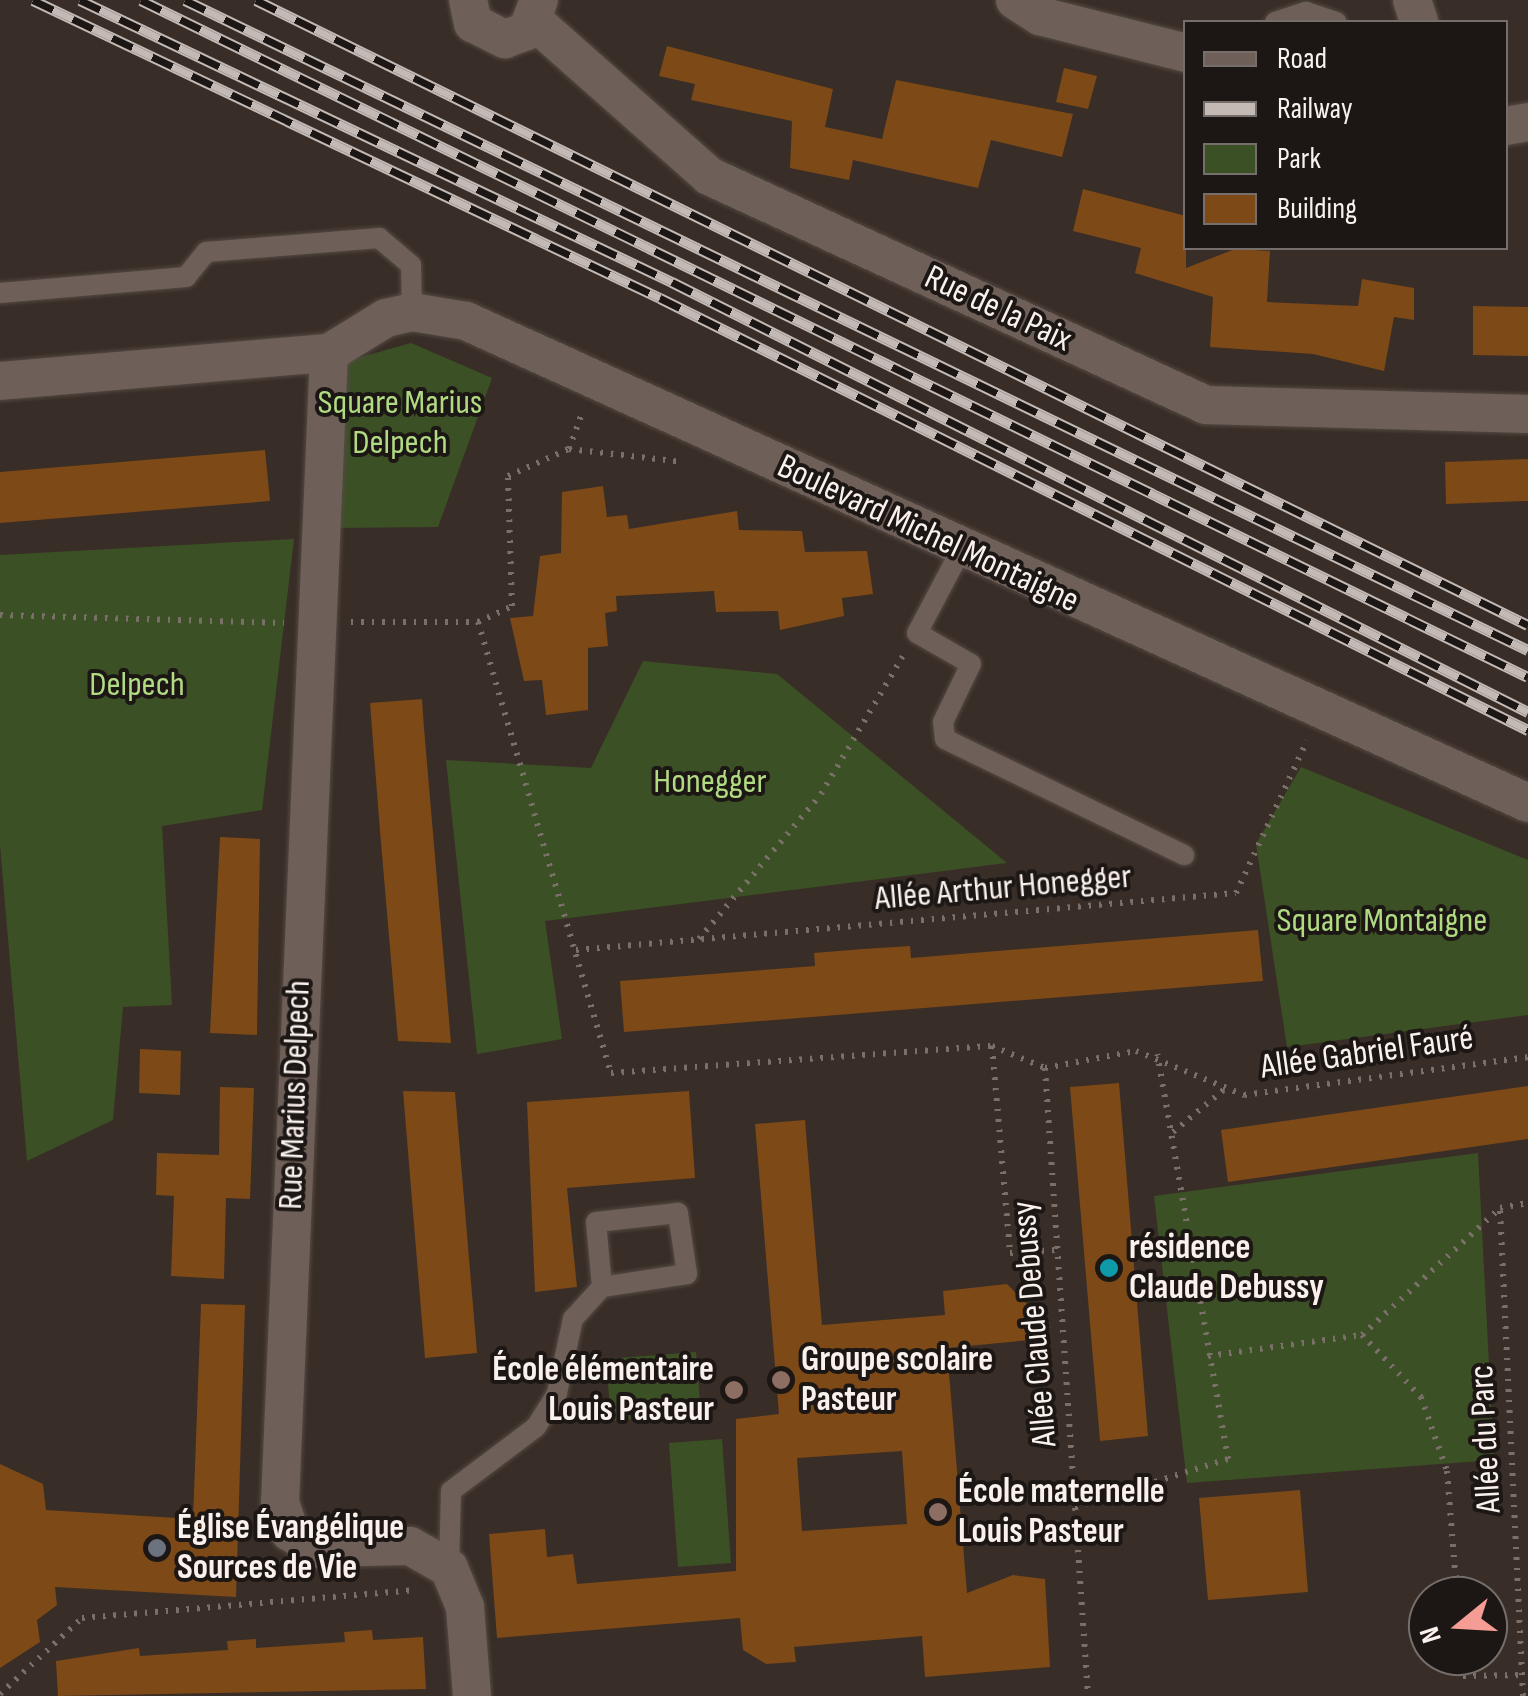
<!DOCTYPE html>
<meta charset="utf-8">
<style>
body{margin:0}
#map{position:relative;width:1528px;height:1696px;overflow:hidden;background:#392d27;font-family:"Sofia Sans Condensed",sans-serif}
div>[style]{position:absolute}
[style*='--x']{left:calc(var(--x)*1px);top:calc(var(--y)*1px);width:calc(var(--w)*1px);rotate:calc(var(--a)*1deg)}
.green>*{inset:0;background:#3c5025}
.building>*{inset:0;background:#7c4917}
.path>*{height:6px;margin-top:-3px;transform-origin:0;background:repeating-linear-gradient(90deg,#7a6f69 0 2.5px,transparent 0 10.5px)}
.roads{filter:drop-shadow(0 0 2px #544a44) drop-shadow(0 0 2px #544a44)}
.service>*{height:20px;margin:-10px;padding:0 10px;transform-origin:10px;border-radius:10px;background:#6e6059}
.minor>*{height:38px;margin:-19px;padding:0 19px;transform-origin:19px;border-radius:19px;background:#6e6059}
.rail>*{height:11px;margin-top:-5.5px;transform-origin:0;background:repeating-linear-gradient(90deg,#1c1714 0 22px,#c3b9b5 0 44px);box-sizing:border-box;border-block:2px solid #c3b9b5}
.dots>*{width:28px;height:28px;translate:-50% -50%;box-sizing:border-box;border:5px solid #1c1714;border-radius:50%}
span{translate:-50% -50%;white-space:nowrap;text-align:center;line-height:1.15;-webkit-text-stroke:8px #1c1714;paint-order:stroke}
.street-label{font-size:35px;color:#faf1ed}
.park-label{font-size:35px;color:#b1db83}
.poi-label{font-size:35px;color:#faf1ed;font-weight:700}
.left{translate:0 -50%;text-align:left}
.right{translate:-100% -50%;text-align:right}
.legend{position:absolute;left:1183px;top:20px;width:325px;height:230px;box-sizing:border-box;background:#1c1714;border:2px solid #756e6b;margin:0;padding:12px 18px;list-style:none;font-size:30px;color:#faf1ed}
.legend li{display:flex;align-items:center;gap:20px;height:50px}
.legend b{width:50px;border:2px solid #756e6b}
.north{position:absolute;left:1408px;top:1576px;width:100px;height:100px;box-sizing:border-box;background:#1c1714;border:2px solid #756e6b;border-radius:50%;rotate:252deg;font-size:28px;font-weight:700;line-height:40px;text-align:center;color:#faf1ed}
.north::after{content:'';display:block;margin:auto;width:35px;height:45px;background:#f59c94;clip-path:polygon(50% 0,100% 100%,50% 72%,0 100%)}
</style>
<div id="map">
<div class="green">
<div style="clip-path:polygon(411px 343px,492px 378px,438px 527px,330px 528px,343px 362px)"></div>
<div style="clip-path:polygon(294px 539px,262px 810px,162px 826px,172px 1005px,123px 1007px,113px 1120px,27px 1161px,0 845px,0 555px)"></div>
<div style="clip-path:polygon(643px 661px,777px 674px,1007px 863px,545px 921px,562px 1039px,477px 1054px,446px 760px,591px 768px)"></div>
<div style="clip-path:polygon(1301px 767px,1528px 860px,1528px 1015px,1287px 1047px,1256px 844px)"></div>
<div style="clip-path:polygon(1478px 1153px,1494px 1460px,1187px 1483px,1154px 1196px)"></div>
<div style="clip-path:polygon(696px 1352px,701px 1413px,611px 1421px,606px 1359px)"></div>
<div style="clip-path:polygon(722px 1439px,731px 1563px,678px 1567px,669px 1443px)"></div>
</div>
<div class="building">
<div style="clip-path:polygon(667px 46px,833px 89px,825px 127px,882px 139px,896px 80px,1073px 114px,1062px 157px,991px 140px,978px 188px,853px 160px,849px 180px,790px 168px,792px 121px,691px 100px,695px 84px,659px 76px)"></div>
<div style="clip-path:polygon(1064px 68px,1097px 76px,1088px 109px,1056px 102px)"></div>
<div style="clip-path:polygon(1083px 189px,1186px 216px,1186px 268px,1235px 249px,1270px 251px,1267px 302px,1358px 306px,1362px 279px,1414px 288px,1414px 320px,1394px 317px,1384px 371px,1313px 354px,1210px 347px,1213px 297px,1135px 273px,1141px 248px,1073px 231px)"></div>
<div style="clip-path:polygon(1473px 306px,1528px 307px,1528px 356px,1473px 355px)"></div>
<div style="clip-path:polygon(265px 450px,270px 501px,0 523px,0 472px)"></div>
<div style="clip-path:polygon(1528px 459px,1528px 501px,1446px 504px,1445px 462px)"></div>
<div style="clip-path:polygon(603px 486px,607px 517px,627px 515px,629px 529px,737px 511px,739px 530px,802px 531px,805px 552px,867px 551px,873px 594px,842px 598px,844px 616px,780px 630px,778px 611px,716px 612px,714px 591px,616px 596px,617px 611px,605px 613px,608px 646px,588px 648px,588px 710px,546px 715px,542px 680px,524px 681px,510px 618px,533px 616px,540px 556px,561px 553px,562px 492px)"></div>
<div style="clip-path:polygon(422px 699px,424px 728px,451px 1043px,398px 1041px,380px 831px,370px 703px)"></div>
<div style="clip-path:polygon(220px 837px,260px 839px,257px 1035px,210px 1033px)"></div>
<div style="clip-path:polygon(1258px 930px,1263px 981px,624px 1032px,620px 981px,815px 966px,814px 953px,863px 949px,910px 946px,911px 958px)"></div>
<div style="clip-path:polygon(140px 1049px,181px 1051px,180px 1095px,139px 1093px)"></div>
<div style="clip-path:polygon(1119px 1083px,1148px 1436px,1100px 1441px,1070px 1087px)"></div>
<div style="clip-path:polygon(1528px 1086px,1528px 1139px,1228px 1182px,1221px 1130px)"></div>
<div style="clip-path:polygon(220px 1087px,254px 1088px,250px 1199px,226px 1198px,224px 1279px,171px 1276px,174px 1196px,156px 1195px,157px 1153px,219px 1155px)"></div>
<div style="clip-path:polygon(403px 1091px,455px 1092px,477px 1353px,425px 1358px)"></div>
<div style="clip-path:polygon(689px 1091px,695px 1178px,567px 1188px,577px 1287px,535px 1292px,527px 1102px)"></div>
<div style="clip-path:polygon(evenodd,805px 1120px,822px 1325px,945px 1315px,943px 1291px,1007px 1284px,1051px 1328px,1030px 1330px,1030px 1340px,947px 1348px,967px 1593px,1013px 1575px,1045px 1579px,1050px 1667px,925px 1677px,922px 1636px,794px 1647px,796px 1662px,766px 1664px,743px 1650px,740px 1618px,497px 1638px,489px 1534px,545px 1529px,547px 1557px,573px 1554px,577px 1584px,736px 1571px,736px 1419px,779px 1414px,755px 1124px,805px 1120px,902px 1451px,907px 1524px,802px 1531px,797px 1458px,902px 1451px)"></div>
<div style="clip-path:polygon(201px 1304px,245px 1305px,236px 1597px,55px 1587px,57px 1605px,37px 1620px,40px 1642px,0 1668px,0 1464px,43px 1484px,46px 1510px,193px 1519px)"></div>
<div style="clip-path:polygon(1300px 1490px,1308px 1592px,1208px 1600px,1199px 1498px)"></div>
<div style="clip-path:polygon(372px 1630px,373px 1640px,423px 1637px,426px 1689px,58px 1696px,56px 1661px,139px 1648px,140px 1656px,228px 1650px,227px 1641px,256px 1639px,256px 1648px,345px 1642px,344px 1632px)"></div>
</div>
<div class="path">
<div style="--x:569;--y:449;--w:38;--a:-70"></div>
<div style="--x:0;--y:615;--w:284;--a:1.6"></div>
<div style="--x:351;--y:622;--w:127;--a:0"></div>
<div style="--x:478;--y:622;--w:470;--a:73.6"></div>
<div style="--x:611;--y:1073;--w:382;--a:-4.1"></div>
<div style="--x:992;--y:1046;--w:208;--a:85"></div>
<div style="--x:1010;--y:1253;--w:45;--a:-3.8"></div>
<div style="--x:478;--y:622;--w:38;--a:-25"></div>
<div style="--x:512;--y:606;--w:130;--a:-91.8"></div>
<div style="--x:508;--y:476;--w:67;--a:-23.9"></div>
<div style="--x:569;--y:449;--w:115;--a:6.5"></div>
<div style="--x:699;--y:939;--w:189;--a:-49.9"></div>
<div style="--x:821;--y:794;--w:161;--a:-59.3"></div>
<div style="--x:576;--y:950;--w:662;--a:-4.94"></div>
<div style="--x:1236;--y:893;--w:168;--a:-65"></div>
<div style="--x:992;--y:1046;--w:57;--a:22.5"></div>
<div style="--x:1045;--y:1068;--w:629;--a:86.08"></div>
<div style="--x:1045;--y:1068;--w:93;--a:-10.6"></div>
<div style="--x:1136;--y:1051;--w:117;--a:22.2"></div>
<div style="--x:1244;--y:1095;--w:287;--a:-7.6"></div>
<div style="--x:1173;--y:1132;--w:70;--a:-39.8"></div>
<div style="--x:1362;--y:1335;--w:86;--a:46.4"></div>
<div style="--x:1421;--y:1397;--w:78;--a:70.6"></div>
<div style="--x:1447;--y:1471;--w:125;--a:85.4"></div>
<div style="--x:1208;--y:1356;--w:155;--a:-7.8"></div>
<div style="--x:1362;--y:1335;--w:188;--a:-42.6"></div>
<div style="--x:1075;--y:1507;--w:160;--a:-17.4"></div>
<div style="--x:1228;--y:1459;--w:411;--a:-99.9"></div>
<div style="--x:1462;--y:1656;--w:20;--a:87"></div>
<div style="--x:1463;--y:1676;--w:59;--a:-1"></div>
<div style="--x:0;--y:1694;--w:112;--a:-42.8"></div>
<div style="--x:82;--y:1618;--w:335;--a:-4.8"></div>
<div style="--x:1523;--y:1696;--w:489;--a:-92.7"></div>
<div style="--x:1500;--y:1208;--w:28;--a:-10"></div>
</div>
<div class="roads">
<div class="service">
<div style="--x:1275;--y:22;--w:33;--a:-18"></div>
<div style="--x:1306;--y:12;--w:32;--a:18"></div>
<div style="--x:0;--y:293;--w:187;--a:-4.9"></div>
<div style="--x:186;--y:277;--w:32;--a:-51"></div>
<div style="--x:206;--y:252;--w:174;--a:-4.6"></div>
<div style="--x:379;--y:238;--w:42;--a:40.2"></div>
<div style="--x:411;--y:265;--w:47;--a:88.8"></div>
<div style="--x:961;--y:550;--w:94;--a:117.9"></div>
<div style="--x:917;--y:633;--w:62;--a:29.9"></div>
<div style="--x:971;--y:664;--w:64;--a:115.8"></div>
<div style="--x:943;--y:722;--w:17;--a:83"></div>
<div style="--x:945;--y:739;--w:266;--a:25.9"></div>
<div style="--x:449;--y:1568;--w:77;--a:-88.5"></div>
<div style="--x:451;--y:1491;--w:106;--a:-37"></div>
<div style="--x:536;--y:1427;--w:40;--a:-58"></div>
<div style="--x:557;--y:1393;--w:76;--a:-77.8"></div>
<div style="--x:573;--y:1319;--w:43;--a:-47.8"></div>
<div style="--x:602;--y:1287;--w:86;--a:-8.7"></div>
<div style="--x:687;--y:1274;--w:62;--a:-98.4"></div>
<div style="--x:678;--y:1213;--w:82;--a:173.7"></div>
<div style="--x:596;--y:1222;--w:65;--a:84.7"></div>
</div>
<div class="minor">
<div style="--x:468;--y:0;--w:24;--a:78"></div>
<div style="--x:473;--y:23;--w:36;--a:27"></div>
<div style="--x:505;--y:39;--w:23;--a:-20"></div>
<div style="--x:527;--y:31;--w:33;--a:-69"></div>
<div style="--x:1015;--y:0;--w:30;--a:33"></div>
<div style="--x:1040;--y:16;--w:151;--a:14.2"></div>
<div style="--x:1412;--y:0;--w:23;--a:72"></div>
<div style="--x:534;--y:21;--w:234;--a:41.5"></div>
<div style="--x:709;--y:176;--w:547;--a:24.74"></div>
<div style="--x:1206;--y:405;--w:322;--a:1.6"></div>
<div style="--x:1506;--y:126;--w:22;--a:-10"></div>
<div style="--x:329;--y:353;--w:1150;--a:92.44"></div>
<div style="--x:280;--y:1502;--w:32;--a:72"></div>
<div style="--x:290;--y:1532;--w:31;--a:32"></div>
<div style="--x:316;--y:1548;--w:94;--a:-1.2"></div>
<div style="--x:410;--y:1546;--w:45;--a:29.4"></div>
<div style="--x:449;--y:1568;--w:42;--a:67.7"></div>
<div style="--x:465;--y:1607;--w:89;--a:85.5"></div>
<div style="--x:329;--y:353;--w:67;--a:-31.6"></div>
<div style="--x:386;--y:318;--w:27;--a:-13"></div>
<div style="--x:412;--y:312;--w:55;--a:9.5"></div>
<div style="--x:466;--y:321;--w:1166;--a:24.41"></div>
<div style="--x:0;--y:381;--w:330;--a:-4.9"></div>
</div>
</div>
<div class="rail">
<div style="--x:33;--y:0;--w:694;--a:25.42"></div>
<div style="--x:660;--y:298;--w:970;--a:26.46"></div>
<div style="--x:80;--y:0;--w:656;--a:25.47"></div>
<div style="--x:672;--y:282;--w:958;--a:26.67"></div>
<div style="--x:141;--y:0;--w:1543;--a:26.02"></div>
<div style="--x:185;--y:0;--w:1492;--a:25.83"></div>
<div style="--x:256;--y:0;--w:1417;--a:26.17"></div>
</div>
<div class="dots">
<div style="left:1109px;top:1268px;background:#0f9aa8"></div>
<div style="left:781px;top:1380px;background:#8d6e63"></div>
<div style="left:734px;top:1390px;background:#8d6e63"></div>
<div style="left:938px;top:1512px;background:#8d6e63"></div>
<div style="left:157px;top:1548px;background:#6b7280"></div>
</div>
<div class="street-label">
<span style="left:998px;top:309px;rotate:25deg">Rue de la Paix</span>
<span style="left:928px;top:534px;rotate:25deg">Boulevard Michel Montaigne</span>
<span style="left:1003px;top:888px;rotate:-5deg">Allée Arthur Honegger</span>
<span style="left:1367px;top:1053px;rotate:-8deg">Allée Gabriel Fauré</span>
<span style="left:295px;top:1095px;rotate:-88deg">Rue Marius Delpech</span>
<span style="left:1035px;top:1324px;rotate:-95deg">Allée Claude Debussy</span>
<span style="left:1486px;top:1439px;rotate:-93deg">Allée du Parc</span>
</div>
<div class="park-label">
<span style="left:400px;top:423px">Square Marius<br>Delpech</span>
<span style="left:137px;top:685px">Delpech</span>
<span style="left:710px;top:782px">Honegger</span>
<span style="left:1382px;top:921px">Square Montaigne</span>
</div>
<div class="poi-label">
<span class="left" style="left:1129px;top:1268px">résidence<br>Claude Debussy</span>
<span class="left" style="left:801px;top:1380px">Groupe scolaire<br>Pasteur</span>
<span class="right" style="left:714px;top:1390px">École élémentaire<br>Louis Pasteur</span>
<span class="left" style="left:958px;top:1512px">École maternelle<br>Louis Pasteur</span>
<span class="left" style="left:177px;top:1548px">Église Évangélique<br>Sources de Vie</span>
</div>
<ul class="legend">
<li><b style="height:12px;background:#6e6059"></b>Road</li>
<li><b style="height:12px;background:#c3b9b5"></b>Railway</li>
<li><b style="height:28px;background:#3c5025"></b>Park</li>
<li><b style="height:28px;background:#7c4917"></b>Building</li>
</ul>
<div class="north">N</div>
</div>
